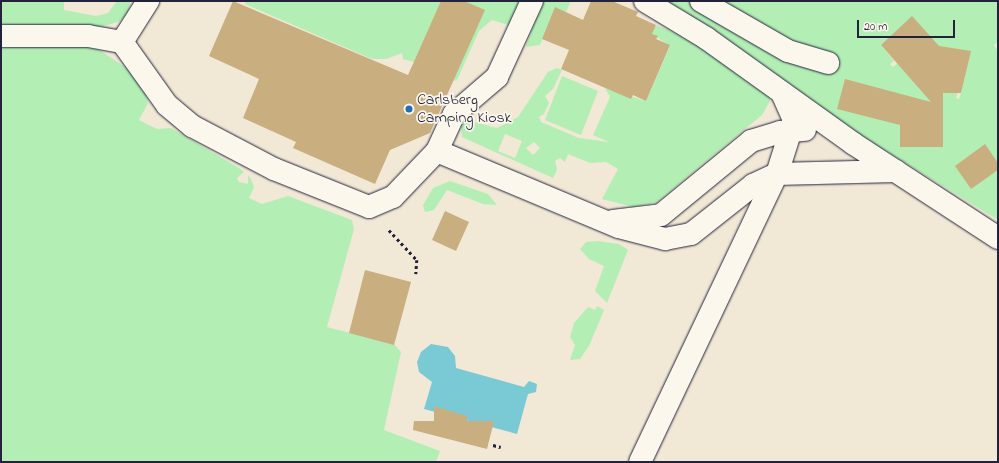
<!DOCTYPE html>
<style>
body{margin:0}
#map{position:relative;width:999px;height:463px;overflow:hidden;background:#f1e8d6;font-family:"Indie Flower",sans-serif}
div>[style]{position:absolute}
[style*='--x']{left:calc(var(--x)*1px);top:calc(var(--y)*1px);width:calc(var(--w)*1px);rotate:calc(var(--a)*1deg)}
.green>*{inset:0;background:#b3efb5}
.water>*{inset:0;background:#7acad5}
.building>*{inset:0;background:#c9ae7f}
.path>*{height:2.5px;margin-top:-1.25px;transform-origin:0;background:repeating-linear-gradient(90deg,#22223b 0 3px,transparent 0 6px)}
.roads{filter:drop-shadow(0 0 1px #22223b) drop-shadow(0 0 1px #22223b)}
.minor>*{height:22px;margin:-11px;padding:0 11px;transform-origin:11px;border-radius:11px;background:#fbf7ec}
.dots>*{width:11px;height:11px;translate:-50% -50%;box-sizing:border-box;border:2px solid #fbf7ec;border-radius:50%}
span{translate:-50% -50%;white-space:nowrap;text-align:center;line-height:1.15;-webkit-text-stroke:3.5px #fbf7ec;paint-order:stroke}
.poi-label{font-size:16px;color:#22223b}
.left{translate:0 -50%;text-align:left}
.frame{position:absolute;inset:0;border:2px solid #22223b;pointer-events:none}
.scale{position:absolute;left:857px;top:20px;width:98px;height:18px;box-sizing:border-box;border:2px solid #22223b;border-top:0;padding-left:5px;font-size:12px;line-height:14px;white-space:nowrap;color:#22223b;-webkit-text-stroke:3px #fbf7ec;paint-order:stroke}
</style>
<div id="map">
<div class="green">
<div style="clip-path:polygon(64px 1px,64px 10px,96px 16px,108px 13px,117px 1px,130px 1px,129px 13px,120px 21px,98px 28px,98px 49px,128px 69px,146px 94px,148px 103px,139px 120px,157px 129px,171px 128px,239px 168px,244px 172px,237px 178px,239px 182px,248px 184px,248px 175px,251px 179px,254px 187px,249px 198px,262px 204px,288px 196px,352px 220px,354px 229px,327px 327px,394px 344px,401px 352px,384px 430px,440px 451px,436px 462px,1px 462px,1px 2px)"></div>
<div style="clip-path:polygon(246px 1px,443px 1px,414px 62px,403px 59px,402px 53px,386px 59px,372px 59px,245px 4px)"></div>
<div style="clip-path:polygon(465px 1px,524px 1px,512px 26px,492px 20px,479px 31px,457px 80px,453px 81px)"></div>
<div style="clip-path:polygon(541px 1px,571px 1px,566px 12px,555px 8px,540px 45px,526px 47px)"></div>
<div style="clip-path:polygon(evenodd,663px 1px,998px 1px,998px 42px,994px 45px,998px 51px,998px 220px,860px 135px,663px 1px,912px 19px,928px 38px,893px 67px,890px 64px,894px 61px,881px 45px,912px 19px,663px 1px,969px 54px,961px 93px,959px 99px,956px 98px,969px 54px)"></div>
<div style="clip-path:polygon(evenodd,656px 25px,690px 39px,768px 94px,770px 101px,762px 115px,657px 202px,633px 207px,602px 199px,618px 169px,606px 162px,590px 163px,568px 154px,565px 162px,560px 158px,555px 161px,557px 170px,553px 178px,462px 137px,461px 126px,466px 120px,497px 128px,518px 117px,548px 72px,557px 68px,562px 70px,553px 89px,545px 96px,549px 103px,544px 114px,539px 117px,541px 122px,579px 138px,609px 142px,593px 135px,610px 97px,605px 88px,646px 101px,670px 46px,652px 34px,656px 25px,505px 134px,522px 141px,515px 158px,498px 151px,505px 134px,656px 25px,534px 142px,540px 148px,533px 155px,526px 148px,534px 142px)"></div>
<div style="clip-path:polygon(562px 76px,598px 91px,581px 135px,545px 120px)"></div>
<div style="clip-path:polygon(450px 181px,488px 194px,497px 205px,483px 204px,447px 190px,434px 210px,425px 212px,423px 205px,433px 188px)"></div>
<div style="clip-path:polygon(598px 241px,619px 244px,628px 250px,607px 303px,595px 291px,604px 266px,589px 259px,580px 249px,586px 242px)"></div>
<div style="clip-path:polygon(597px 306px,604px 310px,589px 346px,580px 359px,570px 360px,575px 345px,570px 337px,574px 323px,588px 307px,595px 310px)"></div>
</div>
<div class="water">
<div style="clip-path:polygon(431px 344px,448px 347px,455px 356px,456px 368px,524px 387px,529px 381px,537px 384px,536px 392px,528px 394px,517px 434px,424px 409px,432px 382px,419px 372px,417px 362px,421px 352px)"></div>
</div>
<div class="building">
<div style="clip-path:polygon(233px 1px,408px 75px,441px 1px,464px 1px,485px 10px,430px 133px,390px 150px,375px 184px,293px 148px,296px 142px,243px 118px,259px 79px,209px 56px)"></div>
<div style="clip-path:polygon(591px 1px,612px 1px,638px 12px,636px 16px,656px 25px,652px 34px,658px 36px,656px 39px,670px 45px,646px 101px,633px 95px,631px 99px,561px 69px,569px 50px,542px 39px,555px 7px,583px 20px)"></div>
<div style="clip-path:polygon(912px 16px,939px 46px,971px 51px,961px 93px,943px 93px,943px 147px,900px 147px,900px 125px,837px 109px,845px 79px,931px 102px,881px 45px)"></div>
<div style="clip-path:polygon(985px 144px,998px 163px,998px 170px,971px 189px,955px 166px)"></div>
<div style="clip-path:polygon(445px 211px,469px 222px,456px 251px,432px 240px)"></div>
<div style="clip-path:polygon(365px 270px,411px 282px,394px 345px,349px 333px)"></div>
<div style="clip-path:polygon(434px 406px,467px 416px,467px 421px,494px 421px,487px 449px,413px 430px,414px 421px,434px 421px)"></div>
</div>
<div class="path">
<div style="--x:389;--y:230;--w:41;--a:47"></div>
<div style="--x:417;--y:260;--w:14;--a:94"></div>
<div style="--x:493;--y:445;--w:8;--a:14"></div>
</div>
<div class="roads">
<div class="minor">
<div style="--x:645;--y:1;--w:71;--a:31.2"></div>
<div style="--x:706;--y:38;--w:182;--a:35.6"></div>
<div style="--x:854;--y:144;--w:172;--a:33.1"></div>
<div style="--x:701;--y:1;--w:100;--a:29.9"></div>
<div style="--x:788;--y:51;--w:42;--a:16.7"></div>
<div style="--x:1;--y:36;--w:87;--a:0"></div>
<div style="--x:88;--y:36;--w:35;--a:10"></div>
<div style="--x:122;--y:42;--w:77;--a:54.5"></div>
<div style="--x:167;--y:105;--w:33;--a:40"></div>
<div style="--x:192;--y:126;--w:93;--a:27.7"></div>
<div style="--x:274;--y:169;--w:102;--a:21.8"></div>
<div style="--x:369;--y:207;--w:26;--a:-23"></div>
<div style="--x:393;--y:197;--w:64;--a:-46.3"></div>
<div style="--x:437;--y:151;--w:41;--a:-65.3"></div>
<div style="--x:454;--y:114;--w:57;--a:-40.7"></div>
<div style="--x:497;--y:77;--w:84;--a:-65.3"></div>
<div style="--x:122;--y:42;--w:49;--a:-57.6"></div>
<div style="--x:437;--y:151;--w:197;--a:22.7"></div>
<div style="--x:619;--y:227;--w:48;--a:14.6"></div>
<div style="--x:665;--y:239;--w:26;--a:-11"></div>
<div style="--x:691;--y:234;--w:79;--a:-38.3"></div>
<div style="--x:753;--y:185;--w:26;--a:-25"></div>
<div style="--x:777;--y:174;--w:119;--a:-1.4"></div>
<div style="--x:613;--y:221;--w:48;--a:-7.1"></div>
<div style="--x:661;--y:215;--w:117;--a:-39.4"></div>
<div style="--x:751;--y:141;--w:30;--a:-17"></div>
<div style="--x:780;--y:132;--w:25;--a:-5"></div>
<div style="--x:640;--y:462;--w:319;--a:-64.6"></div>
<div style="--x:777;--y:174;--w:57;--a:-72.5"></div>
<div style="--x:794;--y:120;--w:30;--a:-114"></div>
</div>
</div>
<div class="dots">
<div style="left:409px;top:109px;background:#1f6fb2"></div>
</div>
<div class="poi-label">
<span class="left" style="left:417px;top:109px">Carlsberg<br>Camping Kiosk</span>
</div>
<div class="frame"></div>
<div class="scale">20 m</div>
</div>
